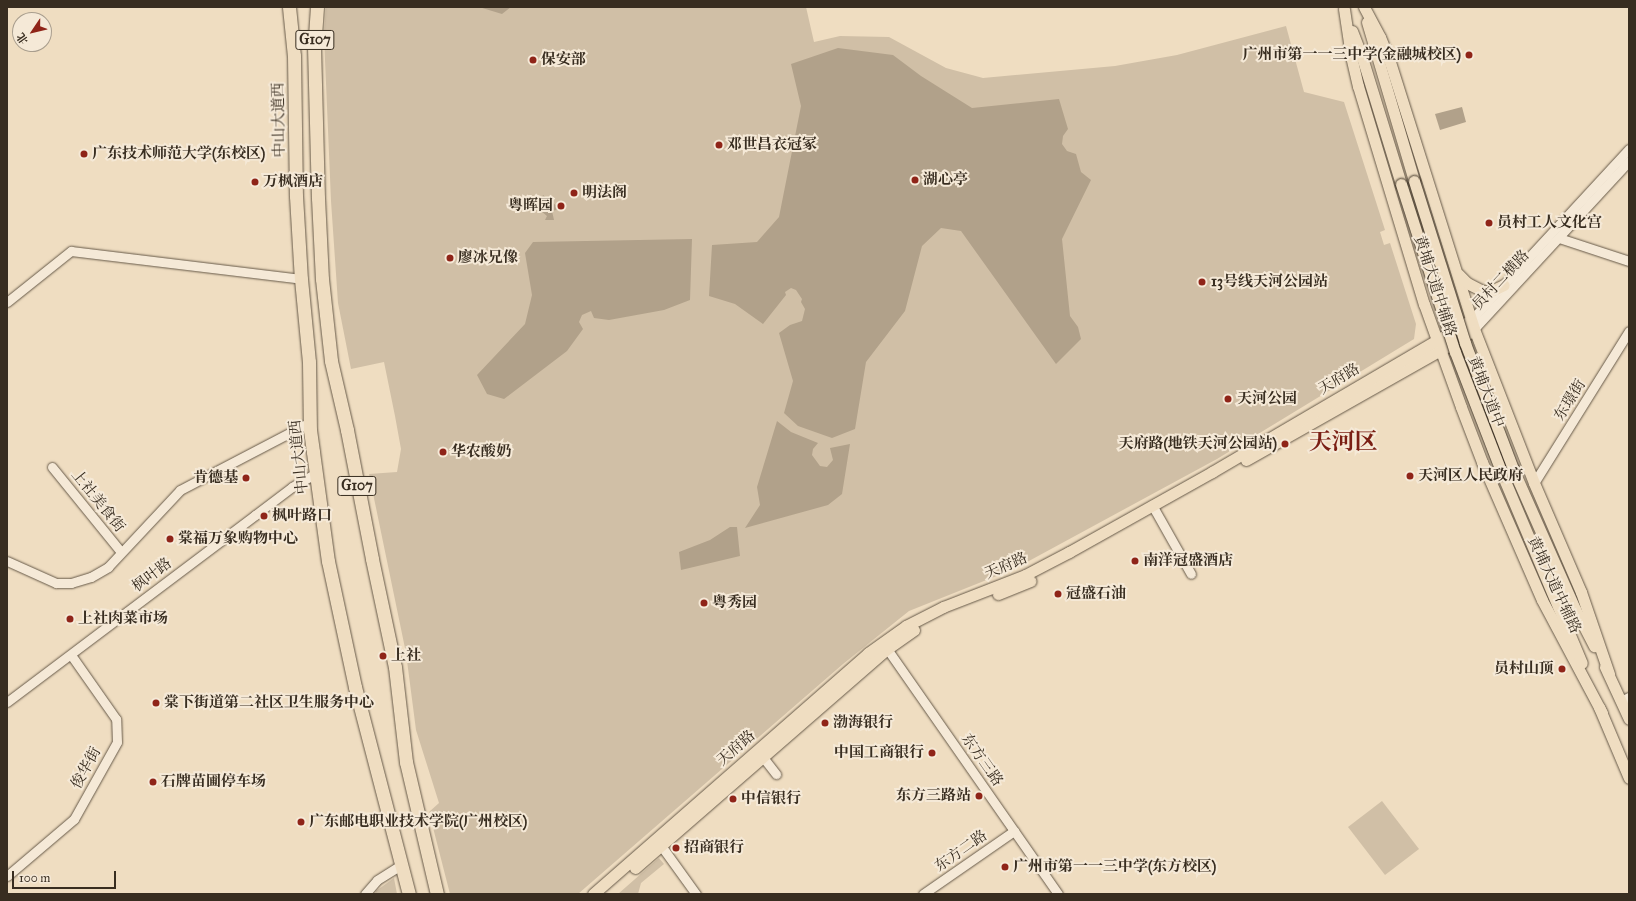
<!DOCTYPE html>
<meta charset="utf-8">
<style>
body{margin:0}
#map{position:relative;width:1636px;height:901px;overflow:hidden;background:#efddc1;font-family:"IM FELL Great Primer","Noto Serif SC",serif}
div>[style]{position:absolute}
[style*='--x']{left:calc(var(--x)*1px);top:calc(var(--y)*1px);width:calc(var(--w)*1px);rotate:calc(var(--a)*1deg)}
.green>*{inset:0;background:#d0bfa6}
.water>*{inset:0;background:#b1a18a}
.roads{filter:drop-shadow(0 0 1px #665948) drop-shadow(0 0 1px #665948)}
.minor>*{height:9px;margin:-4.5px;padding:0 4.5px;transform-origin:4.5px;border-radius:4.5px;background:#f5e9d7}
.major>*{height:11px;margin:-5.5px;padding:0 5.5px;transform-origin:5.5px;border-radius:5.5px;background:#efddc1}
.highway>*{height:13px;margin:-6.5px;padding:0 6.5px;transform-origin:6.5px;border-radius:6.5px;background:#efddc1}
.bridges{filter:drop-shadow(0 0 1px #382d20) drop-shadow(0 0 1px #382d20)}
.major-bridge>*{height:11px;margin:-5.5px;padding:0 5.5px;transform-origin:5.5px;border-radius:5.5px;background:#efddc1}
.dots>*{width:11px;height:11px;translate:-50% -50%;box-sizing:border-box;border:2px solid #f5e9d7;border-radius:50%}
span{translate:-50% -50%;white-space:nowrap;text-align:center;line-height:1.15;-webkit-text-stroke:4px #f5e9d7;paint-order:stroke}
.shield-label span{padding:1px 3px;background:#f5e9d7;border:1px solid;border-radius:3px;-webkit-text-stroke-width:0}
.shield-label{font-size:14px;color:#382d20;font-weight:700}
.poi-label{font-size:15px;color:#382d20;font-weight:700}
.right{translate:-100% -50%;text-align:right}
.left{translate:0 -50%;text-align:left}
.street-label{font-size:15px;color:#382d20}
.town-label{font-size:23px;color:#7a1f14;font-weight:700}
.frame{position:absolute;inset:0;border:8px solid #382d20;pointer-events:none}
.north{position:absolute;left:12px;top:12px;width:40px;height:40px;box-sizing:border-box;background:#f5e9d7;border:1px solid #a99e8e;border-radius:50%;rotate:235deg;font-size:11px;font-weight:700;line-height:16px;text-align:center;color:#382d20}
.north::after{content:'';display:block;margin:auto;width:14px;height:18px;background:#8f2418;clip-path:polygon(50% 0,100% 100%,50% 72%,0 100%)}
.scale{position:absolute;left:12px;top:871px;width:104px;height:18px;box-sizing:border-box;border:2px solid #382d20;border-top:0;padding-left:5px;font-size:12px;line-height:14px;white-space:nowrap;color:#382d20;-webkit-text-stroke:3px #f5e9d7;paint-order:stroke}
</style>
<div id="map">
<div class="green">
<div style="clip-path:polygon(326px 7px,806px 7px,814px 42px,840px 36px,889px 37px,946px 68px,983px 78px,1115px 66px,1177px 55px,1286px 26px,1304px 92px,1344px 102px,1385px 230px,1380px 232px,1384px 245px,1390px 243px,1416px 324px,1414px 339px,1217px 459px,1014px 569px,909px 611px,843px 664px,578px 894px,450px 894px,429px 812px,439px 803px,416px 730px,406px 653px,369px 474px,397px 472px,401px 449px,395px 416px,384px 362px,351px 369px,338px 303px,331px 201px,324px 36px)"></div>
<div style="clip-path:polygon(1382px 801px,1419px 849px,1385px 875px,1348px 827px)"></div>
<div style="clip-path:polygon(659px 858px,664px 864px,641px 883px,638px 894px,618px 894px)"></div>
<div style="clip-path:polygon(394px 878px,397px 894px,375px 894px,376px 891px)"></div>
</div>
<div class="water">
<div style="clip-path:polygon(479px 7px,511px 7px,502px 14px)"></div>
<div style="clip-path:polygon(838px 48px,893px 55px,921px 76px,972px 108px,1059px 99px,1068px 129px,1063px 136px,1062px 144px,1067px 151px,1076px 154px,1081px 172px,1091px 180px,1062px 239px,1070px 316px,1078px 327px,1081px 339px,1056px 364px,961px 231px,941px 228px,922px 246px,905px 311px,866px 362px,855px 429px,832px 438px,798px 426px,784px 413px,793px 381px,779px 333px,790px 325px,802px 321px,805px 309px,801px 302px,802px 299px,796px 290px,791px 288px,785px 292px,786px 295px,763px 324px,735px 304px,709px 296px,712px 245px,757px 242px,779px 217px,801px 106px,791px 64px)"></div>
<div style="clip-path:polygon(1462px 107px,1466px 122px,1440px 130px,1435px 114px)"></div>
<div style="clip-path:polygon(543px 195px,558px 207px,556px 210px,552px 211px,554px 220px,545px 220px,547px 216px,541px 211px,545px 205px,541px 202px)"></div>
<div style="clip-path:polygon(692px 239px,690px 300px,664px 310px,609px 320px,594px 318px,591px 311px,582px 315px,579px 322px,583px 329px,567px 351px,504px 399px,487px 394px,477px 375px,525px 324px,532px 295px,525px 253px,533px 242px)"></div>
<div style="clip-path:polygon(777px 421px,791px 432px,818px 443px,813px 449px,812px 455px,820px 466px,827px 467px,833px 460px,830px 448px,850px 444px,842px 494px,828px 505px,745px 528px,760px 505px,757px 487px)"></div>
<div style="clip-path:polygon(730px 527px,737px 527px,740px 556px,681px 570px,679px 552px,710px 540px)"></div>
</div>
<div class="roads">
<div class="minor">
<div style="--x:1559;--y:238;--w:74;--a:18.2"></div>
<div style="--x:7;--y:302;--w:82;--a:-38.6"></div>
<div style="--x:71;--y:251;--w:232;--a:6.9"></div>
<div style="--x:1471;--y:320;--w:233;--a:-47.3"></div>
<div style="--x:1474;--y:329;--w:229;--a:-47.3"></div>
<div style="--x:52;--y:467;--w:109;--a:50.9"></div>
<div style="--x:1534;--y:483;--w:179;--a:-58"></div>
<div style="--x:1152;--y:505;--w:79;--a:60.5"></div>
<div style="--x:7;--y:561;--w:54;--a:24.2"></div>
<div style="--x:56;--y:583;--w:15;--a:0"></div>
<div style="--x:71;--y:583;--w:21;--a:-17"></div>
<div style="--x:91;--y:577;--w:20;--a:-30"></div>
<div style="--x:108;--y:567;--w:105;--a:-46.9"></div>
<div style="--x:180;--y:490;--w:147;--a:-27.6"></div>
<div style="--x:883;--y:643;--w:306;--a:55.1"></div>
<div style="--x:1621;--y:701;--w:9;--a:-27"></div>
<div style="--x:7;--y:702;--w:311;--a:-37"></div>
<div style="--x:255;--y:515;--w:46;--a:-37.1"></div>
<div style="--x:292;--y:487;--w:28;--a:-30"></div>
<div style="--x:762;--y:756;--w:23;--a:52"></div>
<div style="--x:657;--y:840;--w:67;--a:54.2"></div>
<div style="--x:7;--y:876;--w:88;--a:-40.4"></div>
<div style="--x:74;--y:819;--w:88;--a:-60.8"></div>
<div style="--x:117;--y:742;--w:23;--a:-92"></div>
<div style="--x:116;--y:719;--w:78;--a:-125.1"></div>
<div style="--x:365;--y:894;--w:18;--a:-49"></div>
<div style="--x:377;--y:880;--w:28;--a:-32"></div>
<div style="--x:923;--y:894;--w:111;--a:-34.7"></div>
</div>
<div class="major">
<div style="--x:1364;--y:7;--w:34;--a:62"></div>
<div style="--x:1380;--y:37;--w:27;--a:68"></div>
<div style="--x:1390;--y:62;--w:280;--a:72.5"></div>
<div style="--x:1474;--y:329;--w:165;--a:68.7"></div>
<div style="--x:1534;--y:483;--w:119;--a:66.7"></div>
<div style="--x:1581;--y:592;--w:87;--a:71.1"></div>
<div style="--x:1344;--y:9;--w:48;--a:81.5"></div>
<div style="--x:1351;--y:56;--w:31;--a:77"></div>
<div style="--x:1358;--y:86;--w:228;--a:73.2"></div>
<div style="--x:1424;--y:304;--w:109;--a:70.2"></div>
<div style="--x:1461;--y:407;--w:59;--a:69.1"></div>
<div style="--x:1482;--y:462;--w:150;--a:66.5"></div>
<div style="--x:1542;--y:600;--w:128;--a:62"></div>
<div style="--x:1367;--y:22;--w:166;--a:73.5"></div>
<div style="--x:1352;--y:31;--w:25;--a:69"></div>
<div style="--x:1361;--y:54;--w:136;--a:72.9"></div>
<div style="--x:1458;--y:274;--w:13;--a:45"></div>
<div style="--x:1467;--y:283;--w:18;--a:27"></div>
<div style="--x:1483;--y:291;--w:8;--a:0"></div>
<div style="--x:1491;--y:291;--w:14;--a:-25"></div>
<div style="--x:1246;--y:460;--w:252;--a:-29.5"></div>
<div style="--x:1465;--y:336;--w:11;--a:-38"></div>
<div style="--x:1513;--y:469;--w:153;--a:66.1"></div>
<div style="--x:1575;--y:609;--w:42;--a:62.8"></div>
<div style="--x:1502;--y:474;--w:205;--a:67.1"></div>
<div style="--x:998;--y:594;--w:35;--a:-22"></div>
<div style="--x:1605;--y:667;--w:57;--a:65.2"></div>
<div style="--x:1599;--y:707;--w:77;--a:67.1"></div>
<div style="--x:635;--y:868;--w:334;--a:-41"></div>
<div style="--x:887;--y:649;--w:33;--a:-35"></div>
<div style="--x:593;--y:894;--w:366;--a:-41.2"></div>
<div style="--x:868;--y:653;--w:47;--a:-35.4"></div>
<div style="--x:906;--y:626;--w:42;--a:-27.2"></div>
<div style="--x:943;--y:607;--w:88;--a:-21.3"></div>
<div style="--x:1025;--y:575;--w:50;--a:-27.6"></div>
<div style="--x:1069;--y:552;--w:164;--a:-29.2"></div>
<div style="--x:1212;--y:472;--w:300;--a:-30.4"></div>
</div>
<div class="highway">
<div style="--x:289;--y:7;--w:49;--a:84.2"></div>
<div style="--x:294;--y:56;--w:140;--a:89.2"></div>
<div style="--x:296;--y:196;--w:83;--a:86.6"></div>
<div style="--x:301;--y:279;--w:83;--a:84.5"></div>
<div style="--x:309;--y:362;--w:68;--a:89.2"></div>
<div style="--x:310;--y:430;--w:22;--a:82"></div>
<div style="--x:313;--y:452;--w:110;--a:82.2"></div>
<div style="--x:328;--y:561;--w:129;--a:77.9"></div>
<div style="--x:355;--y:687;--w:214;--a:75.4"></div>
<div style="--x:317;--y:7;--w:39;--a:94"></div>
<div style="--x:314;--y:46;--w:152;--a:88.5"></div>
<div style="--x:318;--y:198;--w:81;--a:87.2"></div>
<div style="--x:322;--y:279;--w:82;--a:83.7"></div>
<div style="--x:331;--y:361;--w:71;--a:76.9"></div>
<div style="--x:347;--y:430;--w:131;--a:79"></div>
<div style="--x:372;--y:559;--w:110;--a:78"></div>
<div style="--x:395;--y:667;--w:96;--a:83.4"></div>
<div style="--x:406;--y:762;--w:136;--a:76.8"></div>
</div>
</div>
<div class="bridges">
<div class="major-bridge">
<div style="--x:1414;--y:181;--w:170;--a:72.5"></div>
<div style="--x:1465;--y:343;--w:135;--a:69.1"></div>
<div style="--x:1401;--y:184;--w:176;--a:72.2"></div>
<div style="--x:1455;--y:352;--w:131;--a:68.9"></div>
</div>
</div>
<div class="dots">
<div style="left:1469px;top:55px;background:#8f2418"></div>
<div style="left:533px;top:60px;background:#8f2418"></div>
<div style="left:719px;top:145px;background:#8f2418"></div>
<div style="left:84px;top:154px;background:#8f2418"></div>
<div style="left:915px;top:180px;background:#8f2418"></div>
<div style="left:255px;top:182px;background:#8f2418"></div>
<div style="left:574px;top:193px;background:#8f2418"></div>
<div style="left:561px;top:206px;background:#8f2418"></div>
<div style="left:1489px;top:223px;background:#8f2418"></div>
<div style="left:450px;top:258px;background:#8f2418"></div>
<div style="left:1202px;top:282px;background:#8f2418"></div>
<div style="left:1228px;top:399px;background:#8f2418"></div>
<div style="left:1285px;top:444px;background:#8f2418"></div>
<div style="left:443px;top:452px;background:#8f2418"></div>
<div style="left:1410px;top:476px;background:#8f2418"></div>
<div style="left:246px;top:478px;background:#8f2418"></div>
<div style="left:264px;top:516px;background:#8f2418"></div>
<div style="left:170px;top:539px;background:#8f2418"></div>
<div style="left:1135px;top:561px;background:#8f2418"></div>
<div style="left:1058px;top:594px;background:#8f2418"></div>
<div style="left:704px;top:603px;background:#8f2418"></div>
<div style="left:70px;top:619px;background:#8f2418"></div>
<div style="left:383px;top:656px;background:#8f2418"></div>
<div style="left:1562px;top:669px;background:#8f2418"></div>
<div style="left:156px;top:703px;background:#8f2418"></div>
<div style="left:825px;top:723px;background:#8f2418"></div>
<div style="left:932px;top:753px;background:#8f2418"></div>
<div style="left:153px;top:782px;background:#8f2418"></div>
<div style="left:979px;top:796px;background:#8f2418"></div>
<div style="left:733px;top:799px;background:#8f2418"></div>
<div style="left:301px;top:822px;background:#8f2418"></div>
<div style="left:676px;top:848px;background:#8f2418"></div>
<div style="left:1005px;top:867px;background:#8f2418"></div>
</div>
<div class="shield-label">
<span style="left:315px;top:40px">G107</span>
<span style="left:357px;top:486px">G107</span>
</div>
<div class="poi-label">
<span class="right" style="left:1461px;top:55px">广州市第一一三中学(金融城校区)</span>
<span class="left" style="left:541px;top:60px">保安部</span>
<span class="left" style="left:727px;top:145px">邓世昌衣冠冢</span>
<span class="left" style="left:92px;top:154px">广东技术师范大学(东校区)</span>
<span class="left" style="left:923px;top:180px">湖心亭</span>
<span class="left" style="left:263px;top:182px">万枫酒店</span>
<span class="left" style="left:582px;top:193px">明法阁</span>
<span class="right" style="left:553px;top:206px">粤晖园</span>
<span class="left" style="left:1497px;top:223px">员村工人文化宫</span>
<span class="left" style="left:458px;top:258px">廖冰兄像</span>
<span class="left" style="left:1211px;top:282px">13号线天河公园站</span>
<span class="left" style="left:1237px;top:399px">天河公园</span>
<span class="right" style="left:1277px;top:444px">天府路(地铁天河公园站)</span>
<span class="left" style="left:451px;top:452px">华农酸奶</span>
<span class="left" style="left:1418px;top:476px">天河区人民政府</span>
<span class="right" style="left:238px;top:478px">肯德基</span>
<span class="left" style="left:272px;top:516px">枫叶路口</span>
<span class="left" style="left:178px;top:539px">棠福万象购物中心</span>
<span class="left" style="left:1143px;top:561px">南洋冠盛酒店</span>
<span class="left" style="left:1066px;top:594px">冠盛石油</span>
<span class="left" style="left:712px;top:603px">粤秀园</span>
<span class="left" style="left:78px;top:619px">上社肉菜市场</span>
<span class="left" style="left:391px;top:656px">上社</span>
<span class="right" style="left:1554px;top:669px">员村山顶</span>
<span class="left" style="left:164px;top:703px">棠下街道第二社区卫生服务中心</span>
<span class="left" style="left:833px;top:723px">渤海银行</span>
<span class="right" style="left:924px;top:753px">中国工商银行</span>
<span class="left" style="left:161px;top:782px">石牌苗圃停车场</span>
<span class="right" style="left:971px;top:796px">东方三路站</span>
<span class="left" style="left:741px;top:799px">中信银行</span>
<span class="left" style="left:309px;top:822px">广东邮电职业技术学院(广州校区)</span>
<span class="left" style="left:684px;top:848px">招商银行</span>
<span class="left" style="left:1013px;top:867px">广州市第一一三中学(东方校区)</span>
</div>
<div class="street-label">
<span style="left:279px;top:120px;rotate:-91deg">中山大道西</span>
<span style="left:1501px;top:280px;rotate:-47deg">员村二横路</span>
<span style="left:1435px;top:286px;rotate:72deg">黄埔大道中辅路</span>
<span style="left:1339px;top:379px;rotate:-31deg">天府路</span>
<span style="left:1486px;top:392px;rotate:69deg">黄埔大道中</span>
<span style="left:1570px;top:400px;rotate:-58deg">东璟街</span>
<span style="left:299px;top:457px;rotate:-96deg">中山大道西</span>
<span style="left:98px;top:501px;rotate:51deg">上社美食街</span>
<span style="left:1006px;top:566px;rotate:-23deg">天府路</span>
<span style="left:152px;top:575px;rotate:-37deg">枫叶路</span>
<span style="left:1554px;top:585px;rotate:65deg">黄埔大道中辅路</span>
<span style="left:736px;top:748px;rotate:-41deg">天府路</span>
<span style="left:982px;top:760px;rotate:55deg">东方三路</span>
<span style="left:86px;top:768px;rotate:-61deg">俊华街</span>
<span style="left:961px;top:851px;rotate:-35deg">东方二路</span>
</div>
<div class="town-label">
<span style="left:1343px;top:441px">天河区</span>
</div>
<div class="frame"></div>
<div class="north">北</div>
<div class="scale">100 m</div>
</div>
